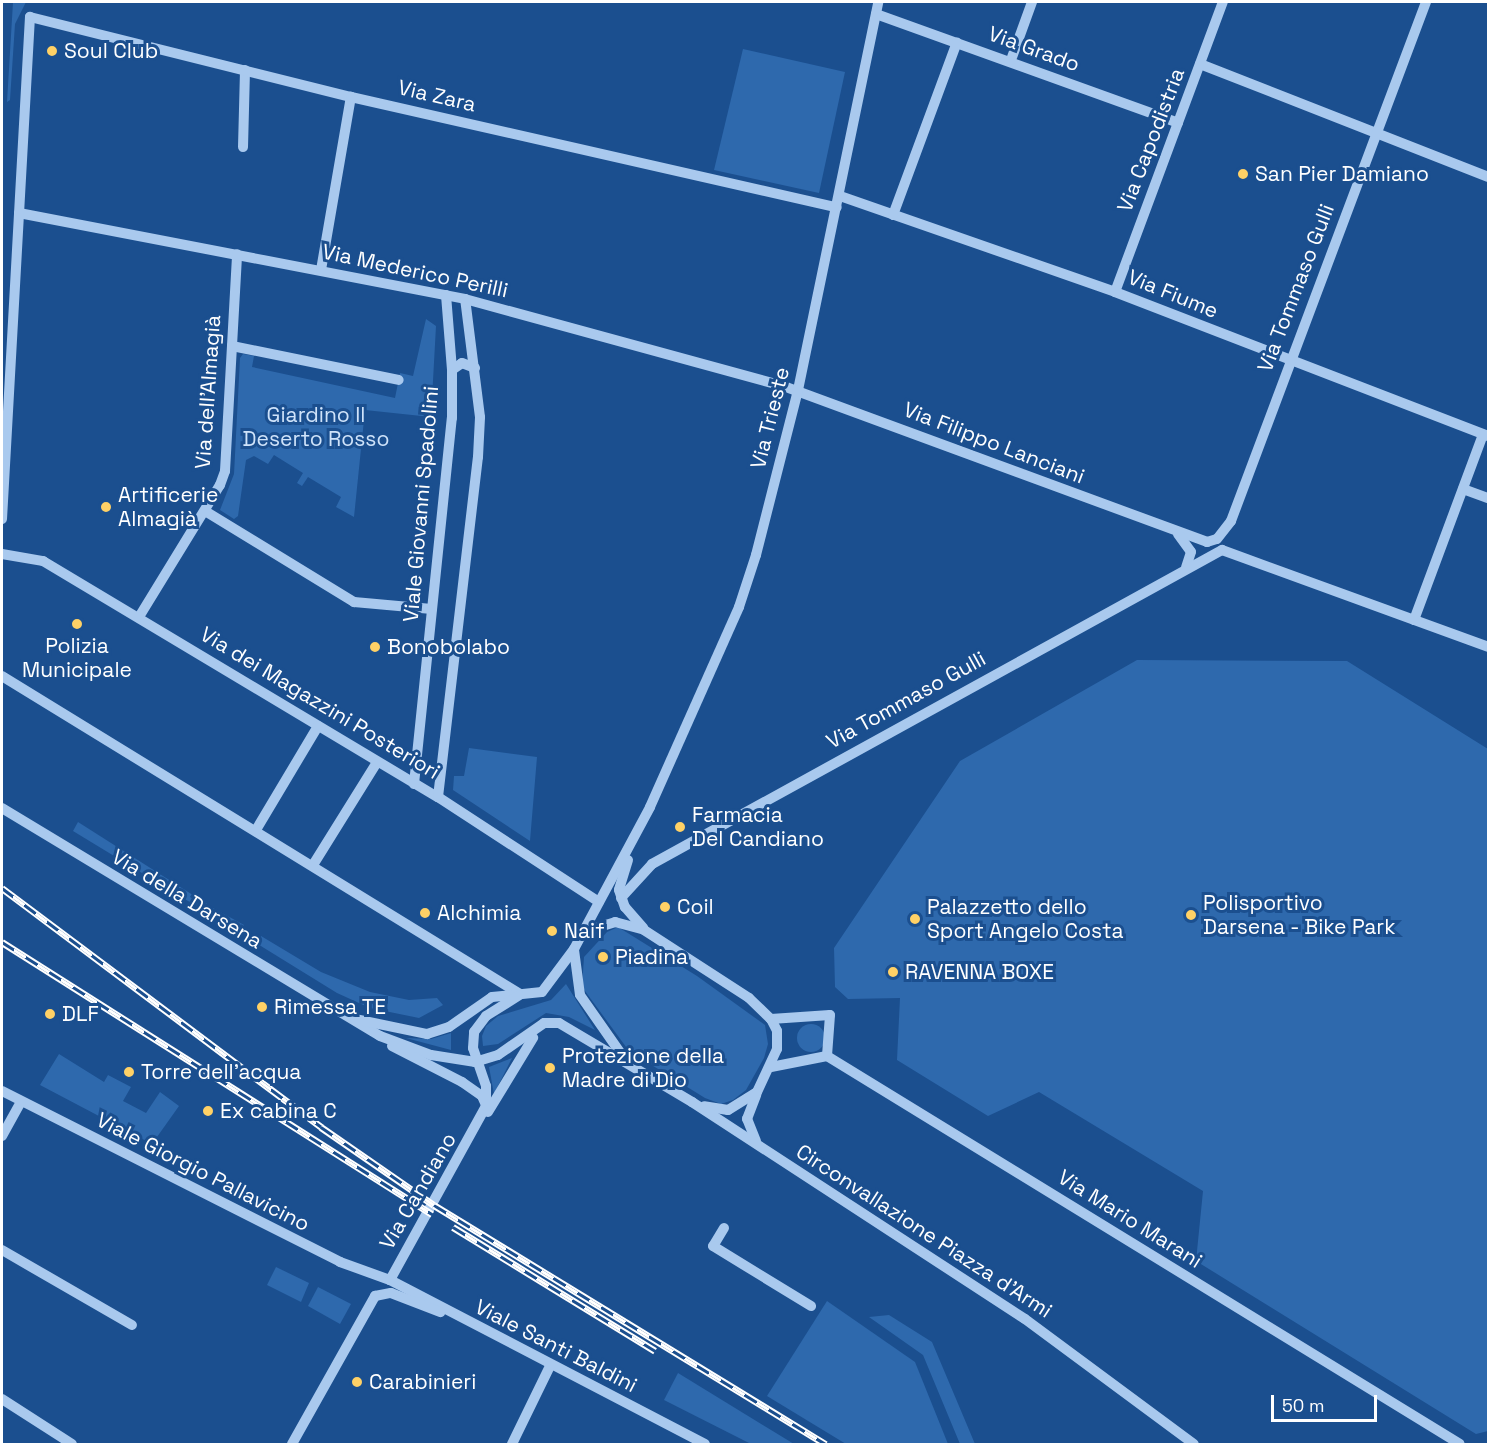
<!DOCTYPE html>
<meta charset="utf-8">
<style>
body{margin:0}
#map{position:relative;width:1490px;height:1446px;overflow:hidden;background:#1b4f8f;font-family:"Space Grotesk",sans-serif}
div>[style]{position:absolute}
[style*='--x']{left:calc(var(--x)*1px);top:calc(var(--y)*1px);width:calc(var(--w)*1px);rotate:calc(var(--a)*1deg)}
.green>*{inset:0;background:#2e69ad}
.round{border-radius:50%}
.minor>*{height:10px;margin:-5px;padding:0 5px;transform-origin:5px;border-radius:5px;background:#a9c9ee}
.rail>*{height:7px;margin-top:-3.5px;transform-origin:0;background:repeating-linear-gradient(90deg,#1b4f8f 0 14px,#fff 0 28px);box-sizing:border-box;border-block:2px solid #fff}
.dots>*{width:16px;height:16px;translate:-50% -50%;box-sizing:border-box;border:3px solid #1b4f8f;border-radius:50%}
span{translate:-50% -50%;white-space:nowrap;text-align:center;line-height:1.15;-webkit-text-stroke:6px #1b4f8f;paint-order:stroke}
.street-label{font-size:21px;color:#fff}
.poi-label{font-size:21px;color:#fff}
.left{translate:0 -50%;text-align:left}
.park-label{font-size:21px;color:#cfe3fa}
.frame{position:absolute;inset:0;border:3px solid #fff;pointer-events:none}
.scale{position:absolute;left:1271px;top:1395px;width:106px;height:27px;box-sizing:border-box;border:3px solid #fff;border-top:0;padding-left:8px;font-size:18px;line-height:21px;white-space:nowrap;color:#fff;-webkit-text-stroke:4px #1b4f8f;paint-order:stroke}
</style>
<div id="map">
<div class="green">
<div style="clip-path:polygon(13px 2px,26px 2px,15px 24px,10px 100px,7px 102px)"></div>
<div style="clip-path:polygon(743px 49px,845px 72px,819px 193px,714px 170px)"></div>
<div style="clip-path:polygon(426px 319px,436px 326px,431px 417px,365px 410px,354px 517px,336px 507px,341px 497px,308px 477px,302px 486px,297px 483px,303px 473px,274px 455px,268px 464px,254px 456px,246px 460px,238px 516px,234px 519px,220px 510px,234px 474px,240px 358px,243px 354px,254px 356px,252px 367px,395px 398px,400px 373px,413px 376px)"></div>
<div style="clip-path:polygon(1137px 660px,1347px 661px,1488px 749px,1488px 1431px,1476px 1434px,1196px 1261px,1203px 1191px,1039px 1092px,988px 1116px,897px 1060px,900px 998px,848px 999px,835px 987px,834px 948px,960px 761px)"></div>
<div style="clip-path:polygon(469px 748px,537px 757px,530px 841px,453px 790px,454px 776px,464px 776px)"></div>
<div style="clip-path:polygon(78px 822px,207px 904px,198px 907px,73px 831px)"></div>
<div style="clip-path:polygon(213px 908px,244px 925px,239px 933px,214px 918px)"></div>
<div style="clip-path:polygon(618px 927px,697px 976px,765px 1025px,768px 1044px,764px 1058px,746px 1090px,733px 1100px,721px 1104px,705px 1098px,629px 1051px,582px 987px,584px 957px,607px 932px)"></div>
<div style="clip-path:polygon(261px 936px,321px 972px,370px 992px,409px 1000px,437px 998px,443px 1005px,419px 1018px,370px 1008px,337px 993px,256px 943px)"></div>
<div style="clip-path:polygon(566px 984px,595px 1030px,569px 1017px,546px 1013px,498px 1044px,483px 1046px,482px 1036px,486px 1026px,498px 1016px,551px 1000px)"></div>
<div class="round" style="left:797px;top:1024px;width:28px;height:28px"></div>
<div style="clip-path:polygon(451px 1033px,451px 1050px,406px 1038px,431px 1039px)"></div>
<div style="clip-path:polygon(59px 1054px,104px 1082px,108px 1075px,131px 1087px,123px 1101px,146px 1113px,160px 1092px,179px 1106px,152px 1144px,40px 1085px)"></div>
<div style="clip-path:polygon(512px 1058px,494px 1094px,489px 1067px)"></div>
<div style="clip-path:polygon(276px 1267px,309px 1283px,301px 1302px,267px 1285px)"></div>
<div style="clip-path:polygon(318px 1287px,351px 1304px,340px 1324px,308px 1306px)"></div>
<div style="clip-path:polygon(827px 1301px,915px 1362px,948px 1444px,846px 1444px,767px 1396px)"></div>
<div style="clip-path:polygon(889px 1315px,932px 1342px,975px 1444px,960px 1444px,923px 1355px,869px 1317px)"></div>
<div style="clip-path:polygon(678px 1373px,794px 1444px,751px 1444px,664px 1400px)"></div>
</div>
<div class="minor">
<div style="--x:876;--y:14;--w:321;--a:19.8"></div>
<div style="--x:1011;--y:60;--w:62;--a:-70.1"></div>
<div style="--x:1200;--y:64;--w:309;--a:21.4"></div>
<div style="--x:243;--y:147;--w:77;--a:-88.5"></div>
<div style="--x:840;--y:196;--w:291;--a:19.2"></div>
<div style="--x:1115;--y:292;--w:400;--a:21.1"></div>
<div style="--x:19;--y:213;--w:454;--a:10.9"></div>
<div style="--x:465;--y:299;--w:333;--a:15.3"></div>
<div style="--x:786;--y:387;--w:449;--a:20.2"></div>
<div style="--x:1207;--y:542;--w:10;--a:-17"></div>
<div style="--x:1217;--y:539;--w:23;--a:-52"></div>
<div style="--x:1231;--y:521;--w:554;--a:-69.41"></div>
<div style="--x:893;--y:215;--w:184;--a:-69.7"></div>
<div style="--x:321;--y:270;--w:176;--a:-80.2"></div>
<div style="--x:1115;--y:292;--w:309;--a:-69.6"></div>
<div style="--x:446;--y:295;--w:75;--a:85.4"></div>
<div style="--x:232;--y:346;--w:170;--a:11.5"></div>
<div style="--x:1463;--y:489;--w:27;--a:20"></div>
<div style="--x:205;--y:511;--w:175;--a:31.4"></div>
<div style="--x:354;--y:602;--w:78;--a:5.1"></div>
<div style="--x:2;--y:519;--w:503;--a:-86.81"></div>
<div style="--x:30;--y:17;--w:331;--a:14"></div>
<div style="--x:351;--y:97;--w:498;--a:12.8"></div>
<div style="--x:1178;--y:534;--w:22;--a:54"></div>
<div style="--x:1191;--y:552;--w:16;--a:108"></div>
<div style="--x:2;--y:554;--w:42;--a:9.7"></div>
<div style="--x:43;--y:561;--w:460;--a:30.9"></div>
<div style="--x:438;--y:797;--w:192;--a:33.1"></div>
<div style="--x:139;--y:617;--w:155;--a:-58.5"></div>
<div style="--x:220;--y:485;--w:15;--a:-70"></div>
<div style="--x:225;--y:471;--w:217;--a:-86.8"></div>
<div style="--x:1414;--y:620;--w:198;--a:-69.6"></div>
<div style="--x:2;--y:676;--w:608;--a:31.55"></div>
<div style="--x:414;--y:784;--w:368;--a:-84.1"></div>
<div style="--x:452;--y:418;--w:48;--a:-90"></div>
<div style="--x:452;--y:370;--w:12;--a:-35"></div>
<div style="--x:462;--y:363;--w:14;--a:21"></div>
<div style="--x:438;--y:797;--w:342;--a:-83.3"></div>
<div style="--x:478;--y:457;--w:40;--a:-87.1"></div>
<div style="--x:480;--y:417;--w:119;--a:-97.2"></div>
<div style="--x:2;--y:808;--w:441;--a:31.1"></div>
<div style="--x:380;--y:1036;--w:54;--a:20.4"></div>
<div style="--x:431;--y:1055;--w:45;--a:9"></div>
<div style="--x:475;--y:1062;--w:24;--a:-17"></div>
<div style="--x:498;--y:1055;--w:56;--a:-34.8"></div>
<div style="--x:256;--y:830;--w:121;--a:-59.2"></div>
<div style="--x:628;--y:860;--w:31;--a:107"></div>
<div style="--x:619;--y:890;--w:18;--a:71"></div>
<div style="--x:625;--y:907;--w:28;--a:49"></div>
<div style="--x:313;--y:865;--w:121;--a:-58.1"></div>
<div style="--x:621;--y:898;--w:46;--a:-47.6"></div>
<div style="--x:652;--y:864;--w:651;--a:-28.85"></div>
<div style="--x:1222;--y:550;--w:283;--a:20"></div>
<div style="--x:583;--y:932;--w:34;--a:-17"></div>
<div style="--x:615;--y:922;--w:30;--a:15"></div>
<div style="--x:644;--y:930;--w:125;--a:32.9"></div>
<div style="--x:749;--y:998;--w:30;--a:44"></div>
<div style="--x:771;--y:1019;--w:13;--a:63"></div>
<div style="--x:777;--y:1031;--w:18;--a:90"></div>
<div style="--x:777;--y:1049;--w:47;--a:114.9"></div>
<div style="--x:757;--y:1092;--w:34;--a:148"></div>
<div style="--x:728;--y:1110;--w:24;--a:-171"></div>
<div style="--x:574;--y:950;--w:45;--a:82.4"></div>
<div style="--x:580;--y:995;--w:77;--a:55.1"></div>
<div style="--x:355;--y:1019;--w:74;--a:11.8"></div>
<div style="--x:427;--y:1034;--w:23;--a:-18"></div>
<div style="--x:449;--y:1027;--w:52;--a:-34.9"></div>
<div style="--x:492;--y:997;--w:50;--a:-5.7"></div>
<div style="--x:542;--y:992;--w:54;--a:-53.3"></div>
<div style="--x:574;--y:949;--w:161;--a:-61.8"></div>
<div style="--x:650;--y:807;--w:219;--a:-66"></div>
<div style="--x:739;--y:607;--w:55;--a:-71.9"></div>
<div style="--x:756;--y:555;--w:170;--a:-75.7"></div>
<div style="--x:798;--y:390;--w:396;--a:-78.3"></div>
<div style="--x:771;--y:1019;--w:59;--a:-3.9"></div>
<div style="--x:830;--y:1015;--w:41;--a:94.2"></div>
<div style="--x:544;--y:1023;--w:15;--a:0"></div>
<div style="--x:559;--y:1023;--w:155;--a:30.7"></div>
<div style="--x:692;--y:1102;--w:397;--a:33.1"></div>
<div style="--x:1025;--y:1319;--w:210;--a:36.5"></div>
<div style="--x:392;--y:1046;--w:79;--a:27.2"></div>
<div style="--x:462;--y:1082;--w:24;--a:35"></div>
<div style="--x:482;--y:1096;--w:10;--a:66"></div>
<div style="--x:771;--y:1067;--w:57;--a:-11.1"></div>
<div style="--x:827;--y:1056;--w:742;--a:31.51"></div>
<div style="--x:2;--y:1091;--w:379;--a:26.8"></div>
<div style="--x:340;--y:1262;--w:53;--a:19.8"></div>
<div style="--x:390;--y:1280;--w:355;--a:27.5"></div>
<div style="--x:488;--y:1112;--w:87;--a:-58.7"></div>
<div style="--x:2;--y:1136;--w:39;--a:-61"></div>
<div style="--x:756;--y:1141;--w:24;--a:-112"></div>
<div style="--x:747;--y:1119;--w:26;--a:-69"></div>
<div style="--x:724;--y:1228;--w:21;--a:121"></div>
<div style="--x:713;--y:1246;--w:115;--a:31.5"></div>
<div style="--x:2;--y:1250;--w:150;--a:30"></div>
<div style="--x:390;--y:1280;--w:199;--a:-61.1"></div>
<div style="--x:486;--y:1106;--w:20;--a:-90"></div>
<div style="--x:486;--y:1086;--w:40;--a:-108.9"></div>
<div style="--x:473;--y:1048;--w:16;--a:-86"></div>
<div style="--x:474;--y:1032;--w:20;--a:-53"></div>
<div style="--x:486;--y:1016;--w:39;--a:-32"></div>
<div style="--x:2;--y:1399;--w:83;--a:32.7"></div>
<div style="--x:292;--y:1444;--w:170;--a:-60.7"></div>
<div style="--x:375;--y:1296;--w:16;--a:-11"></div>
<div style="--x:391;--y:1293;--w:53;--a:21.2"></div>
<div style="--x:512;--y:1444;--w:87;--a:-64"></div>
</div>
<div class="rail">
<div style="--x:2;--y:888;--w:399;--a:36.8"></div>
<div style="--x:321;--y:1127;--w:137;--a:34.6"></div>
<div style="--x:434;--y:1205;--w:459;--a:31.4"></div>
<div style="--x:2;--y:942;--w:509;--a:32.32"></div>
<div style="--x:453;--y:1227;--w:237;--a:31.5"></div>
</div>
<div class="dots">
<div style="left:52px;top:51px;background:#ffd166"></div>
<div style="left:1243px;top:174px;background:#ffd166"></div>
<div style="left:106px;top:507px;background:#ffd166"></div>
<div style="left:77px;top:624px;background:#ffd166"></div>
<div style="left:375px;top:647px;background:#ffd166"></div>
<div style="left:680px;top:827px;background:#ffd166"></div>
<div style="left:665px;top:907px;background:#ffd166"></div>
<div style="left:425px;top:913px;background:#ffd166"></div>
<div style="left:1191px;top:915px;background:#ffd166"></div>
<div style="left:915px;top:919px;background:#ffd166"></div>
<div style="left:552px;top:931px;background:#ffd166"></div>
<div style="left:603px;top:957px;background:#ffd166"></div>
<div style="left:893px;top:972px;background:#ffd166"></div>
<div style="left:262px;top:1007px;background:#ffd166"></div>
<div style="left:50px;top:1014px;background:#ffd166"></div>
<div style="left:550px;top:1068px;background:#ffd166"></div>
<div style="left:129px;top:1072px;background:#ffd166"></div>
<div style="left:208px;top:1111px;background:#ffd166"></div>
<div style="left:357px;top:1382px;background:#ffd166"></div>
</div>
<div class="street-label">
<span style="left:1034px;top:49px;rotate:20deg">Via Grado</span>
<span style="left:437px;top:96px;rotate:13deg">Via Zara</span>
<span style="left:1151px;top:140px;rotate:-69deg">Via Capodistria</span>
<span style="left:415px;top:271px;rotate:12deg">Via Mederico Perilli</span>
<span style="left:1296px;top:288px;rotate:-69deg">Via Tommaso Gulli</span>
<span style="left:1173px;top:294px;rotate:22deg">Via Fiume</span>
<span style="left:208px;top:392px;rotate:-86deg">Via dell'Almagià</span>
<span style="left:770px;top:418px;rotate:-76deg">Via Trieste</span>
<span style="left:994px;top:443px;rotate:21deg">Via Filippo Lanciani</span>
<span style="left:421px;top:504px;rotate:-85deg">Viale Giovanni Spadolini</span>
<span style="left:906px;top:700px;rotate:-29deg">Via Tommaso Gulli</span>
<span style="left:320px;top:703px;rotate:31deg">Via dei Magazzini Posteriori</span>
<span style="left:187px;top:899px;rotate:31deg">Via della Darsena</span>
<span style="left:203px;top:1172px;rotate:27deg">Viale Giorgio Pallavicino</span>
<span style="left:418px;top:1191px;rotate:-60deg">Via Candiano</span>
<span style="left:1130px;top:1219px;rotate:32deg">Via Mario Marani</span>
<span style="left:924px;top:1231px;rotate:33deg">Circonvallazione Piazza d'Armi</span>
<span style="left:556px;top:1346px;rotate:27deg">Viale Santi Baldini</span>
</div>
<div class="poi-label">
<span class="left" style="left:64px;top:51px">Soul Club</span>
<span class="left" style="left:1255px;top:174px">San Pier Damiano</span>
<span class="left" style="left:118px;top:507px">Artificerie<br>Almagià</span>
<span style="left:77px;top:658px">Polizia<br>Municipale</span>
<span class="left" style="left:387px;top:647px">Bonobolabo</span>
<span class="left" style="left:692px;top:827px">Farmacia<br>Del Candiano</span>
<span class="left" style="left:1203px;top:915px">Polisportivo<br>Darsena - Bike Park</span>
<span class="left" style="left:677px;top:907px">Coil</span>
<span class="left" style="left:927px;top:919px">Palazzetto dello<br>Sport Angelo Costa</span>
<span class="left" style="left:437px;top:913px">Alchimia</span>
<span class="left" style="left:564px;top:931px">Naif</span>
<span class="left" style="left:615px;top:957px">Piadina</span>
<span class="left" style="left:905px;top:972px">RAVENNA BOXE</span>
<span class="left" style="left:274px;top:1007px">Rimessa TE</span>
<span class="left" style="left:62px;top:1014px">DLF</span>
<span class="left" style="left:562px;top:1068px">Protezione della<br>Madre di Dio</span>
<span class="left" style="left:141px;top:1072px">Torre dell'acqua</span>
<span class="left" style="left:220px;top:1111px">Ex cabina C</span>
<span class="left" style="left:369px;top:1382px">Carabinieri</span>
</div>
<div class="park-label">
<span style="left:316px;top:427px">Giardino Il<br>Deserto Rosso</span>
</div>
<div class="frame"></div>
<div class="scale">50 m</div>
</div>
